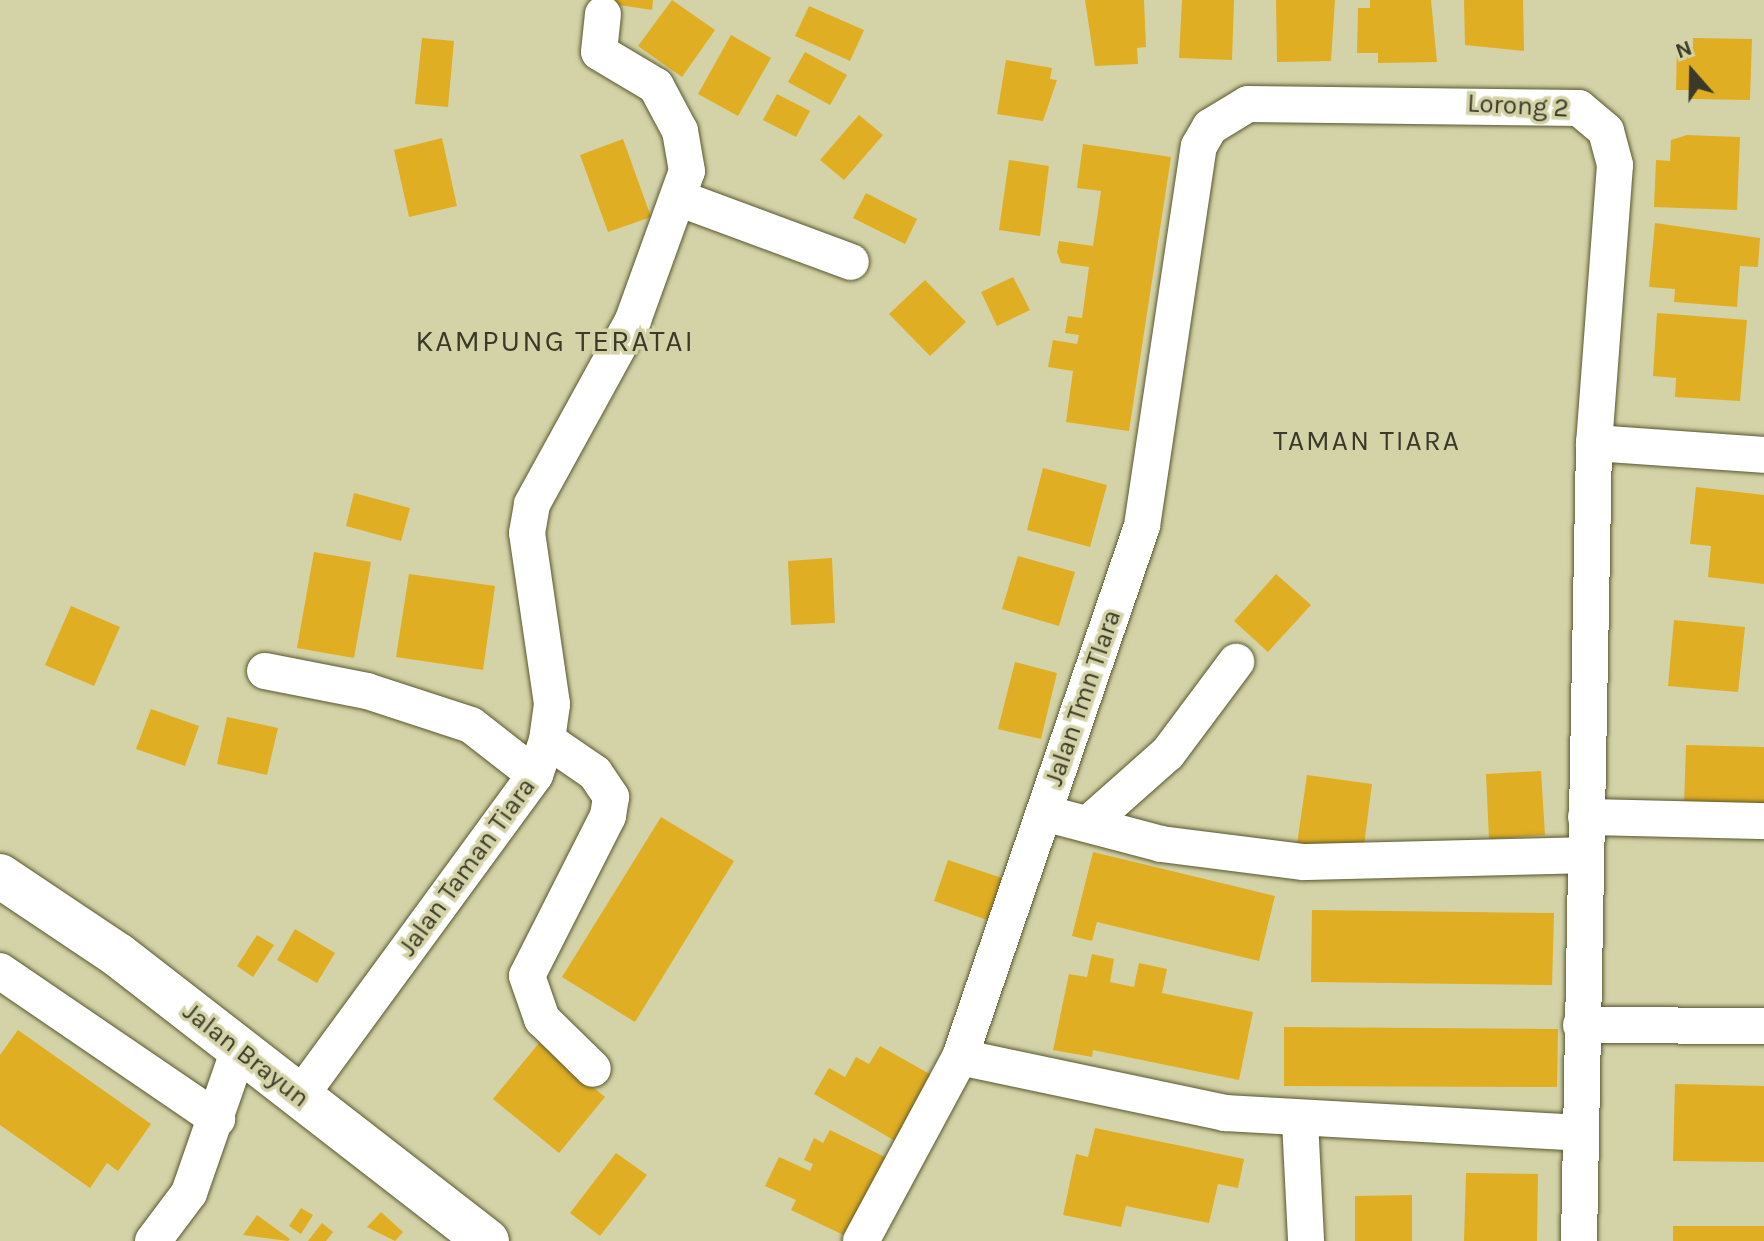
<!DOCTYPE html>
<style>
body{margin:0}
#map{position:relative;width:1764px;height:1241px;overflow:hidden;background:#d4d3a7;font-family:Karla,sans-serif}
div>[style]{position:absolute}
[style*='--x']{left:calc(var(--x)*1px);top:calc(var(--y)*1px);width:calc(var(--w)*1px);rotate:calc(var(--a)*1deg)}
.building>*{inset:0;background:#e0ae22}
.roads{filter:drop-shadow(0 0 2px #585730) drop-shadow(0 0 2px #585730)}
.minor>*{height:36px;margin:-18px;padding:0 18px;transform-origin:18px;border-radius:18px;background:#fff}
.major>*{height:44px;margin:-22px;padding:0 22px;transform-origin:22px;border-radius:22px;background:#fff}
span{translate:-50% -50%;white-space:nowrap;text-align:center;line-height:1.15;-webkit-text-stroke:7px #d4d3a7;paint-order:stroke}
.street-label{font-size:26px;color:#3b3a29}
.neighbourhood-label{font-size:28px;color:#3b3a29;letter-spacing:2px}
.quarter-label{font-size:30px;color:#3b3a29;letter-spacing:2px}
.north{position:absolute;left:1652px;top:32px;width:80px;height:80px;-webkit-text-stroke:6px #d4d3a7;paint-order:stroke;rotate:340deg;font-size:22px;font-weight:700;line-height:32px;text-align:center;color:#3b3a29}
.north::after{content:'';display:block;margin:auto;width:28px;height:36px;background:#3b3a29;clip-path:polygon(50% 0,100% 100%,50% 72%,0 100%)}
</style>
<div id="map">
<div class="building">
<div style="clip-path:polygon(585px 0,653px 0,652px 10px)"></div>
<div style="clip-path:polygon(672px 0,715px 30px,682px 77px,638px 46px)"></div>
<div style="clip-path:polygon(1085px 0,1144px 0,1146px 47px,1137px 48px,1138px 64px,1095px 66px)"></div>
<div style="clip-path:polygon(1182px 0,1234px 0,1232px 60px,1179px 58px)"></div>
<div style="clip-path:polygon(1276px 0,1335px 0,1331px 61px,1277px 62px)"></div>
<div style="clip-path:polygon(1370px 0,1431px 0,1437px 62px,1378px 63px,1378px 53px,1357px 53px,1358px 8px,1370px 8px)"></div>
<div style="clip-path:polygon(1464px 0,1523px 0,1524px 51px,1465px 45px)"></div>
<div style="clip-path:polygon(809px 6px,864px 30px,850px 61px,795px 36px)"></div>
<div style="clip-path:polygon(731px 35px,771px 58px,738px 116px,698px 94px)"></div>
<div style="clip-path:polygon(422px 38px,454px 41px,448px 107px,415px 104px)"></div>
<div style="clip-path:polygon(1693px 38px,1752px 39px,1750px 100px,1691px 99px,1691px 90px,1676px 90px,1677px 46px,1693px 47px)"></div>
<div style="clip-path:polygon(805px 52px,847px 75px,830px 105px,788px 82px)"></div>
<div style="clip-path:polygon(1006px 60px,1052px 68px,1050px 79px,1057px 80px,1043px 121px,997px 114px)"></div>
<div style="clip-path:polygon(777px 94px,810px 111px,796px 137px,763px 120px)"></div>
<div style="clip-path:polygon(859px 115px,883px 135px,844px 180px,820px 160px)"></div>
<div style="clip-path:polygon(1687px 135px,1740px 137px,1737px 210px,1654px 207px,1656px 160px,1670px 161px,1671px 140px)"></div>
<div style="clip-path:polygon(442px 138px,457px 206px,409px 217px,394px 150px)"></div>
<div style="clip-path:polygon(623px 139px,651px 217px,608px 232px,580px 155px)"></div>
<div style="clip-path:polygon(1083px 144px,1171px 157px,1129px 431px,1066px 422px,1073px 371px,1048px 367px,1053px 340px,1077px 344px,1079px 335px,1065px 333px,1068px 316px,1082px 318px,1089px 267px,1061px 263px,1057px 252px,1059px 241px,1093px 246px,1101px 191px,1077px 188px)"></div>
<div style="clip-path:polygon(1009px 160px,1049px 166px,1040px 236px,999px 230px)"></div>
<div style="clip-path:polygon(866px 193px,917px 219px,905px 244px,853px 218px)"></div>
<div style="clip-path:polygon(1655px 223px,1760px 238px,1758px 267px,1740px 266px,1737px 307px,1674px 302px,1675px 289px,1649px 287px)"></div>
<div style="clip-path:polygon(1013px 277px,1030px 310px,997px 326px,981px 292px)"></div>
<div style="clip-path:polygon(925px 280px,966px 322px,930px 356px,889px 314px)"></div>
<div style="clip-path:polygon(1657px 313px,1747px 320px,1740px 401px,1675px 397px,1676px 378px,1653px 376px)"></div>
<div style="clip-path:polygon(1043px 468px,1107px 485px,1090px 547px,1027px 530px)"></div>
<div style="clip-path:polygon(1696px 487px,1764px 495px,1764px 584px,1708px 577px,1711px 546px,1690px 544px)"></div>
<div style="clip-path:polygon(354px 493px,410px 508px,401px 541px,346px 526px)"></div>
<div style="clip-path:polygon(314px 552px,371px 562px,354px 658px,297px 648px)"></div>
<div style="clip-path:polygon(1018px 556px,1075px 572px,1059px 626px,1002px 609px)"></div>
<div style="clip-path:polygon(832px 558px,835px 623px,791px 625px,788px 561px)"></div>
<div style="clip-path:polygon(409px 574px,495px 586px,483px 670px,396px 657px)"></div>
<div style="clip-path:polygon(1276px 574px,1311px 605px,1268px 652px,1234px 621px)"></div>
<div style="clip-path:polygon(71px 606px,120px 627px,94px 686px,45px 665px)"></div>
<div style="clip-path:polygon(1674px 620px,1745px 627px,1738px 692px,1668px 686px)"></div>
<div style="clip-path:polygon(1015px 662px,1057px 673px,1041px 739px,998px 729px)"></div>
<div style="clip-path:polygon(151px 709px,199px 726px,185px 766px,136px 749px)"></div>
<div style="clip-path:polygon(227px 717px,278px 728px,267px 775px,217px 764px)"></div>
<div style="clip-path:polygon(1686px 745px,1764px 747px,1764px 808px,1684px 806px)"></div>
<div style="clip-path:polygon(1541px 771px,1545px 835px,1489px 839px,1486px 774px)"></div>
<div style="clip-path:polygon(1307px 775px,1372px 784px,1363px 853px,1297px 844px)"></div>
<div style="clip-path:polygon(661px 817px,734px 861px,635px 1022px,562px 977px)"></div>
<div style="clip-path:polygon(1093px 852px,1275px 896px,1259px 961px,1097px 922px,1092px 941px,1072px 936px)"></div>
<div style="clip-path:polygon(948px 860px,1002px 878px,987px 920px,934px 901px)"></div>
<div style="clip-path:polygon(1312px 910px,1554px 913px,1552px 985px,1311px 982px)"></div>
<div style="clip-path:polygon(295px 929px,335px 953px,317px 983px,277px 960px)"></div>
<div style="clip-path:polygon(257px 935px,274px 945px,253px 977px,237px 966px)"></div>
<div style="clip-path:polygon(1092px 954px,1114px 959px,1110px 982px,1134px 987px,1139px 963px,1167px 969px,1162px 993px,1253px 1012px,1239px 1080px,1093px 1050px,1092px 1057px,1053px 1050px,1069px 974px,1087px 977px)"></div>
<div style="clip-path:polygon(1284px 1027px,1558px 1029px,1557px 1087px,1284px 1086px)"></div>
<div style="clip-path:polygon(18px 1030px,151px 1124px,118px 1171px,107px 1163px,90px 1188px,0 1125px,0 1055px)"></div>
<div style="clip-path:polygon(539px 1043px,605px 1097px,559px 1153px,493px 1099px)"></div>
<div style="clip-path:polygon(880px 1046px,935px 1077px,897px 1142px,814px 1094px,829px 1068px,845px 1077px,856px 1057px,869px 1064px)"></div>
<div style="clip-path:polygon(1675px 1084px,1764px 1086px,1764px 1162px,1673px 1161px)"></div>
<div style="clip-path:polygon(1095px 1128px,1244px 1159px,1238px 1188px,1218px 1184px,1209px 1223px,1126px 1206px,1121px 1227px,1063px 1215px,1076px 1154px,1088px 1157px)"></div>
<div style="clip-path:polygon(830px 1130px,893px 1161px,854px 1240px,791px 1210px,796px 1200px,765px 1186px,779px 1157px,810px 1171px,813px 1164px,804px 1160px,814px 1138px,823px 1143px)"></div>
<div style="clip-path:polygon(616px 1153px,647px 1175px,600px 1236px,570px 1213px)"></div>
<div style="clip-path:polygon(1466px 1173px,1538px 1174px,1537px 1241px,1464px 1241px)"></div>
<div style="clip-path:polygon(1412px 1195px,1412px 1241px,1355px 1241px,1355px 1196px)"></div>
<div style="clip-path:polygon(301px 1208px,313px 1215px,301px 1234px,289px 1226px)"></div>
<div style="clip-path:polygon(381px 1212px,403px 1232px,395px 1241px,367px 1227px)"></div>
<div style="clip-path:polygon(257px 1215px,290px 1239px,288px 1241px,243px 1235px)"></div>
<div style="clip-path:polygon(322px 1223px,333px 1232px,326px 1241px,308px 1241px)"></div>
<div style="clip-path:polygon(1673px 1226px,1764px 1226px,1764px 1241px,1673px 1241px)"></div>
</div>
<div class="roads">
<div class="minor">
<div style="--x:681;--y:199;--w:181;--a:20.3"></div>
<div style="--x:265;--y:671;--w:104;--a:11.1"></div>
<div style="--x:367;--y:691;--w:109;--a:18.1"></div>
<div style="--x:471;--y:725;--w:81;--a:38"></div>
<div style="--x:547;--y:740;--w:58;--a:34.5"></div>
<div style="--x:595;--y:773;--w:29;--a:56"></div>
<div style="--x:611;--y:797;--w:19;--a:99"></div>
<div style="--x:608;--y:816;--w:179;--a:116.9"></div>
<div style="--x:527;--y:976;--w:46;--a:70.8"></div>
<div style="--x:542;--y:1019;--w:71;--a:44.4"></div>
<div style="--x:1044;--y:813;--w:121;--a:14.8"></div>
<div style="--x:1161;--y:844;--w:144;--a:7.2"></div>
<div style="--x:1304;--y:862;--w:280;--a:-1.4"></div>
<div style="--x:1586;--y:817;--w:178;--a:1.3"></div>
<div style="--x:1088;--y:824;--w:107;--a:-41.6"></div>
<div style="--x:1168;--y:753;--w:114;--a:-53.2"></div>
<div style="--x:0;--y:971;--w:263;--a:34.3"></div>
<div style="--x:1581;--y:1025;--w:183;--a:0.3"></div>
<div style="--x:960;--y:1057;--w:271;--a:11.9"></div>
<div style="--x:1225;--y:1113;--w:356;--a:3.2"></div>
<div style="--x:300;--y:1096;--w:398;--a:-53.8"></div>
<div style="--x:535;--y:775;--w:37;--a:-71"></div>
<div style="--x:547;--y:740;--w:36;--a:-82"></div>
<div style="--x:552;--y:704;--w:173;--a:-98.3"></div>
<div style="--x:527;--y:533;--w:29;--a:-80"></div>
<div style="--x:532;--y:504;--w:210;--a:-61.2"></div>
<div style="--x:633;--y:320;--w:158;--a:-70.1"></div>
<div style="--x:687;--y:171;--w:41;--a:-99.9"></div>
<div style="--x:680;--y:131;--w:51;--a:-118.1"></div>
<div style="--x:656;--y:86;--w:66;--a:-149.2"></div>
<div style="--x:599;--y:52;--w:38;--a:-84"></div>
<div style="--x:1300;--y:1121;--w:120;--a:87.1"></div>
<div style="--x:153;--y:1241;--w:60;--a:-53.1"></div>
<div style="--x:189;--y:1193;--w:149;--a:-70.8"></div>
<div style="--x:861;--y:1241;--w:209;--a:-61.7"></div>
<div style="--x:960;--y:1057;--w:561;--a:-71.08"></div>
<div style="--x:1142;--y:526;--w:384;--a:-81.5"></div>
<div style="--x:1199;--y:146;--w:22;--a:-60"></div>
<div style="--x:1210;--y:127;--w:44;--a:-31.2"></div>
<div style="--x:1248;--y:104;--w:331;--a:0.7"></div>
<div style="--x:1579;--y:108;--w:35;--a:40"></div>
<div style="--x:1606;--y:131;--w:35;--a:75"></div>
<div style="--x:1615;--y:165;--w:279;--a:94.3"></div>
<div style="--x:1594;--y:443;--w:170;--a:4"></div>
<div style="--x:1579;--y:1241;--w:798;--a:-88.92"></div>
</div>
<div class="major">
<div style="--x:0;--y:876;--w:142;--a:33.8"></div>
<div style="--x:118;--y:955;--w:467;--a:37.8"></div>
</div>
</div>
<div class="street-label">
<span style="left:1518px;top:106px;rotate:3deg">Lorong 2</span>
<span style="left:1083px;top:698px;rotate:-71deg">Jalan Tmn TIara</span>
<span style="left:467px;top:867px;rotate:-54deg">Jalan Taman Tiara</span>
<span style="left:246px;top:1055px;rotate:38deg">Jalan Brayun</span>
</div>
<div class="neighbourhood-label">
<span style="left:1367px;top:441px">TAMAN TIARA</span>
</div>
<div class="quarter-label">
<span style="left:555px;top:341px">KAMPUNG TERATAI</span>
</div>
<div class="north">N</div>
</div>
